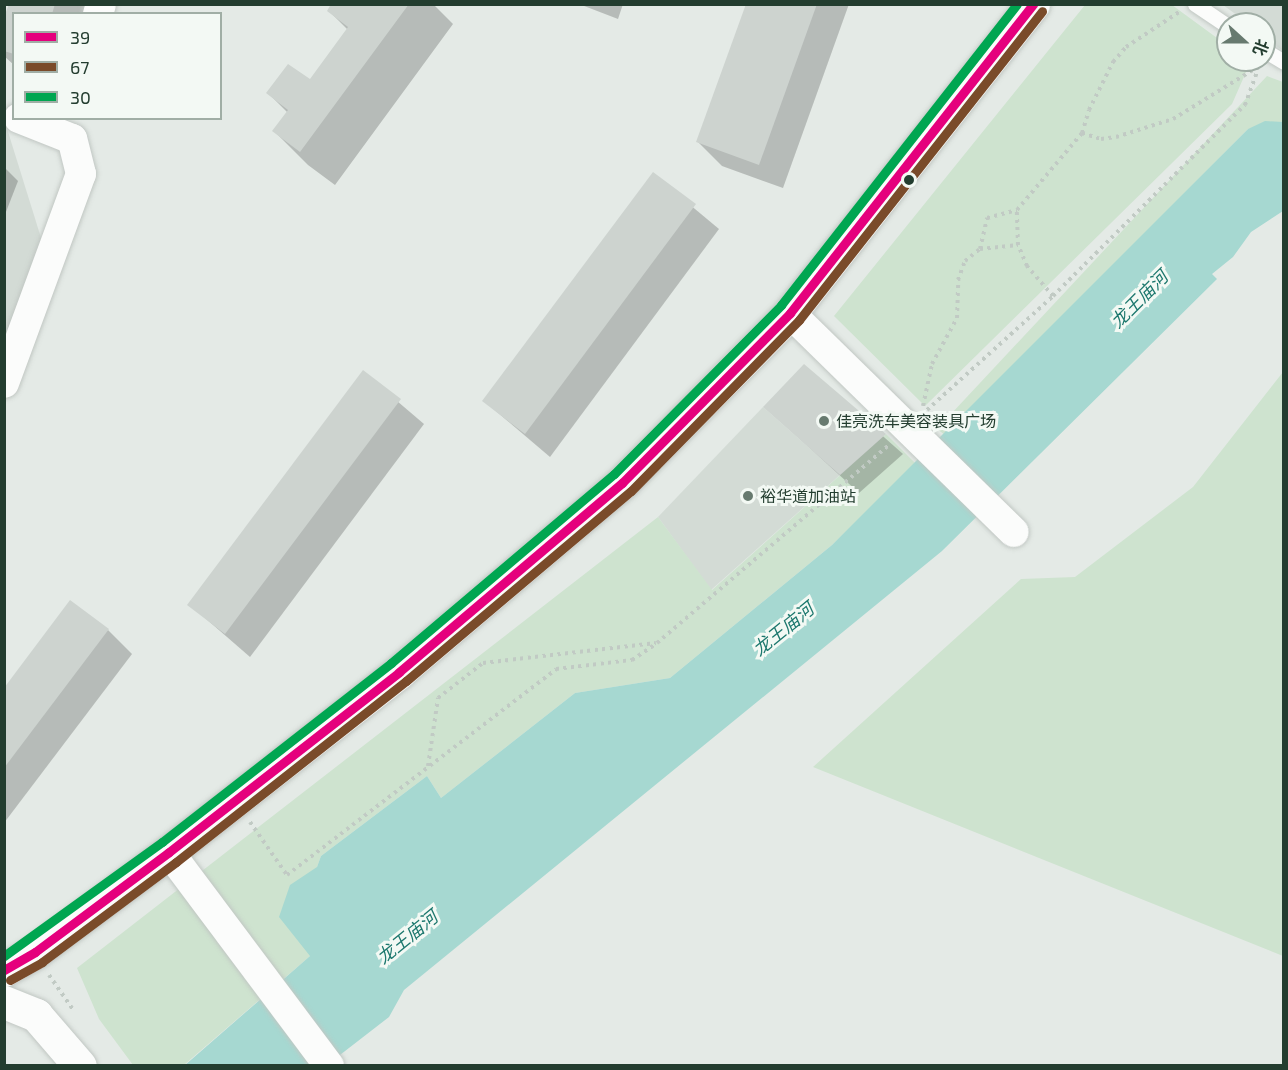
<!DOCTYPE html>
<meta charset="utf-8">
<style>
body{margin:0}
#map{position:relative;width:1288px;height:1070px;overflow:hidden;background:#e4eae6;font-family:"Exo 2","Noto Sans SC",sans-serif}
div>[style]{position:absolute}
[style*='--x']{left:calc(var(--x)*1px);top:calc(var(--y)*1px);width:calc(var(--w)*1px);rotate:calc(var(--a)*1deg)}
.built>*{inset:0;background:#d3dbd5}
.green>*{inset:0;background:#cee3cf}
.water>*{inset:0;background:#a6d8d1}
.shadow>*{inset:0;background:#0003}
.building>*{inset:0;background:#cdd3cf}
.path>*{height:4px;margin-top:-2px;transform-origin:0;background:repeating-linear-gradient(90deg,#c1cac4 0 3px,transparent 0 7.5px)}
.roads{filter:drop-shadow(0 0 2px #c1c7c3) drop-shadow(0 0 2px #c1c7c3)}
.lane>*{height:15px;margin:-7.5px;padding:0 7.5px;transform-origin:7.5px;border-radius:7.5px;background:#fbfcfb}
.street>*{height:30px;margin:-15px;padding:0 15px;transform-origin:15px;border-radius:15px;background:#fbfcfb}
.secondary>*{height:33px;margin:-16.5px;padding:0 16.5px;transform-origin:16.5px;border-radius:16.5px;background:#fbfcfb}
.bus-1>*{height:9px;margin:-4.5px;padding:0 4.5px;transform-origin:4.5px;border-radius:4.5px;background:#e5007d}
.bus-2>*{height:9px;margin:-4.5px;padding:0 4.5px;transform-origin:4.5px;border-radius:4.5px;background:#7a4b2a}
.bus-3>*{height:9px;margin:-4.5px;padding:0 4.5px;transform-origin:4.5px;border-radius:4.5px;background:#00a651}
.dots>*{width:16px;height:16px;translate:-50% -50%;box-sizing:border-box;border:3px solid #f3f9f4;border-radius:50%}
span{translate:-50% -50%;white-space:nowrap;text-align:center;line-height:1.15;-webkit-text-stroke:6px #f3f9f4;paint-order:stroke}
.poi-label{font-size:16px;color:#233d2f}
.left{translate:0 -50%;text-align:left}
.water-label{font-size:18px;color:#1d786e;font-style:italic}
.frame{position:absolute;inset:0;border:6px solid #233d2f;pointer-events:none}
.legend{position:absolute;left:12px;top:12px;width:210px;height:108px;box-sizing:border-box;background:#f3f9f4;border:2px solid #a0aea5;margin:0;padding:8px 10px;list-style:none;font-size:18px;color:#233d2f}
.legend li{display:flex;align-items:center;gap:12px;height:30px}
.legend b{width:30px;border:2px solid #a0aea5}
.north{position:absolute;left:1216px;top:12px;width:60px;height:60px;box-sizing:border-box;background:#f3f9f4;border:2px solid #a0aea5;border-radius:50%;rotate:111deg;font-size:16px;font-weight:700;line-height:24px;text-align:center;color:#233d2f}
.north::after{content:'';display:block;margin:auto;width:21px;height:27px;background:#677a6f;clip-path:polygon(50% 0,100% 100%,50% 72%,0 100%)}
</style>
<div id="map">
<div class="built">
<div style="clip-path:polygon(1223px 5px,1283px 5px,1283px 51px,1264px 36px,1264px 24px,1249px 24px)"></div>
<div style="clip-path:polygon(5px 122px,42px 241px,5px 341px)"></div>
<div style="clip-path:polygon(763px 407px,840px 475px,711px 590px,658px 517px)"></div>
</div>
<div class="green">
<div style="clip-path:polygon(1085px 5px,1172px 5px,1228px 46px,1228px 60px,1250px 63px,1232px 104px,925px 406px,834px 316px)"></div>
<div style="clip-path:polygon(1267px 76px,1283px 82px,1283px 122px,1248px 129px,945px 435px,937px 429px)"></div>
<div style="clip-path:polygon(1283px 372px,1283px 956px,813px 767px,1021px 579px,1075px 577px,1193px 487px)"></div>
<div style="clip-path:polygon(886px 434px,916px 464px,832px 545px,670px 678px,575px 693px,441px 798px,427px 776px,321px 856px,317px 867px,310px 956px,184px 1065px,133px 1065px,99px 1019px,77px 968px,658px 517px,712px 590px)"></div>
</div>
<div class="water">
<div style="clip-path:polygon(1265px 121px,1283px 122px,1283px 211px,1251px 232px,1233px 257px,1212px 274px,1217px 279px,942px 551px,404px 990px,389px 1017px,327px 1065px,184px 1066px,310px 956px,279px 917px,290px 885px,317px 867px,321px 856px,427px 776px,441px 798px,575px 693px,670px 678px,832px 545px,1248px 129px)"></div>
</div>
<div class="shadow">
<div style="clip-path:polygon(11px 4px,101px 4px,98px 14px,14px 14px,14px 65px,4px 56px,4px 21px)"></div>
<div style="clip-path:polygon(333px 4px,433px 4px,453px 24px,335px 185px,308px 165px,274px 131px,288px 113px,268px 93px,310px 81px,348px 30px,329px 11px)"></div>
<div style="clip-path:polygon(579px 4px,623px 4px,618px 19px)"></div>
<div style="clip-path:polygon(747px 4px,849px 4px,783px 188px,722px 166px,698px 142px)"></div>
<div style="clip-path:polygon(4px 167px,18px 181px,4px 217px)"></div>
<div style="clip-path:polygon(653px 174px,719px 229px,550px 457px,484px 401px)"></div>
<div style="clip-path:polygon(804px 366px,903px 454px,859px 493px,765px 407px)"></div>
<div style="clip-path:polygon(363px 372px,424px 424px,250px 657px,189px 604px)"></div>
<div style="clip-path:polygon(108px 630px,132px 654px,4px 823px,4px 690px)"></div>
</div>
<div class="building">
<div style="clip-path:polygon(9px 4px,55px 4px,52px 14px,14px 14px,14px 54px,4px 51px,4px 17px)"></div>
<div style="clip-path:polygon(331px 4px,409px 4px,300px 152px,272px 131px,288px 110px,266px 93px,288px 64px,310px 79px,348px 27px,327px 11px)"></div>
<div style="clip-path:polygon(746px 4px,817px 4px,759px 165px,696px 142px)"></div>
<div style="clip-path:polygon(653px 172px,696px 204px,525px 434px,482px 401px)"></div>
<div style="clip-path:polygon(804px 364px,886px 434px,840px 475px,763px 407px)"></div>
<div style="clip-path:polygon(363px 370px,401px 399px,225px 634px,187px 605px)"></div>
<div style="clip-path:polygon(70px 600px,109px 629px,4px 768px,4px 688px)"></div>
</div>
<div class="path">
<div style="--x:1082;--y:133;--w:24;--a:-73"></div>
<div style="--x:1089;--y:110;--w:54;--a:-63.4"></div>
<div style="--x:1113;--y:62;--w:20;--a:-49"></div>
<div style="--x:1126;--y:47;--w:64;--a:-33.4"></div>
<div style="--x:980;--y:249;--w:38;--a:-6"></div>
<div style="--x:1053;--y:296;--w:40;--a:-131"></div>
<div style="--x:1027;--y:266;--w:23;--a:-113"></div>
<div style="--x:1018;--y:245;--w:35;--a:-92"></div>
<div style="--x:1017;--y:210;--w:101;--a:-49.8"></div>
<div style="--x:1082;--y:133;--w:20;--a:18"></div>
<div style="--x:1101;--y:139;--w:15;--a:-8"></div>
<div style="--x:1116;--y:137;--w:60;--a:-17.5"></div>
<div style="--x:1173;--y:119;--w:97;--a:-31.6"></div>
<div style="--x:923;--y:406;--w:43;--a:-77.9"></div>
<div style="--x:932;--y:364;--w:52;--a:-61.5"></div>
<div style="--x:957;--y:318;--w:38;--a:-88"></div>
<div style="--x:958;--y:280;--w:20;--a:-70"></div>
<div style="--x:965;--y:261;--w:19;--a:-39"></div>
<div style="--x:980;--y:249;--w:32;--a:-77"></div>
<div style="--x:987;--y:218;--w:31;--a:-15"></div>
<div style="--x:927;--y:410;--w:170;--a:-42.1"></div>
<div style="--x:1053;--y:296;--w:271;--a:-44.9"></div>
<div style="--x:1245;--y:105;--w:38;--a:-70"></div>
<div style="--x:428;--y:766;--w:69;--a:-81.6"></div>
<div style="--x:438;--y:698;--w:57;--a:-37.9"></div>
<div style="--x:483;--y:663;--w:174;--a:-6.6"></div>
<div style="--x:250;--y:822;--w:65;--a:55.1"></div>
<div style="--x:287;--y:875;--w:339;--a:-37.4"></div>
<div style="--x:556;--y:669;--w:77;--a:-6.8"></div>
<div style="--x:632;--y:660;--w:30;--a:-34"></div>
<div style="--x:657;--y:643;--w:305;--a:-40.5"></div>
<div style="--x:49;--y:975;--w:44;--a:55.2"></div>
</div>
<div class="roads">
<div class="lane">
<div style="--x:1195;--y:4;--w:40;--a:34"></div>
<div style="--x:1264;--y:50;--w:23;--a:31"></div>
</div>
<div class="street">
<div style="--x:98;--y:14;--w:10;--a:-73"></div>
<div style="--x:790;--y:313;--w:313;--a:44.4"></div>
<div style="--x:4;--y:383;--w:223;--a:-69.8"></div>
<div style="--x:81;--y:174;--w:36;--a:-104"></div>
<div style="--x:72;--y:139;--w:57;--a:-158.4"></div>
<div style="--x:169;--y:852;--w:267;--a:53.2"></div>
</div>
<div class="secondary">
<div style="--x:4;--y:970;--w:36;--a:-30"></div>
<div style="--x:35;--y:952;--w:167;--a:-36.7"></div>
<div style="--x:169;--y:852;--w:292;--a:-38"></div>
<div style="--x:399;--y:672;--w:292;--a:-40.3"></div>
<div style="--x:622;--y:483;--w:239;--a:-45.3"></div>
<div style="--x:790;--y:313;--w:393;--a:-51.8"></div>
<div style="--x:4;--y:1002;--w:35;--a:22"></div>
<div style="--x:36;--y:1015;--w:67;--a:49.2"></div>
</div>
</div>
<div class="bus-1">
<div style="--x:4;--y:970;--w:36;--a:-30"></div>
<div style="--x:35;--y:952;--w:167;--a:-36.7"></div>
<div style="--x:169;--y:852;--w:292;--a:-38"></div>
<div style="--x:399;--y:672;--w:292;--a:-40.3"></div>
<div style="--x:622;--y:483;--w:239;--a:-45.3"></div>
<div style="--x:790;--y:313;--w:393;--a:-51.8"></div>
</div>
<div class="bus-2">
<div style="--x:10;--y:980;--w:37;--a:-29"></div>
<div style="--x:42;--y:962;--w:167;--a:-36.7"></div>
<div style="--x:176;--y:862;--w:293;--a:-38.2"></div>
<div style="--x:406;--y:681;--w:294;--a:-40.2"></div>
<div style="--x:631;--y:491;--w:240;--a:-45.5"></div>
<div style="--x:799;--y:320;--w:393;--a:-51.8"></div>
</div>
<div class="bus-3">
<div style="--x:4;--y:956;--w:195;--a:-35.8"></div>
<div style="--x:162;--y:842;--w:291;--a:-38"></div>
<div style="--x:391;--y:663;--w:292;--a:-40.3"></div>
<div style="--x:614;--y:474;--w:238;--a:-45.3"></div>
<div style="--x:781;--y:305;--w:382;--a:-51.9"></div>
</div>
<div class="dots">
<div style="left:909px;top:180px;background:#233d2f"></div>
<div style="left:824px;top:421px;background:#677a6f"></div>
<div style="left:748px;top:496px;background:#677a6f"></div>
</div>
<div class="poi-label">
<span class="left" style="left:836px;top:421px">佳亮洗车美容装具广场</span>
<span class="left" style="left:760px;top:496px">裕华道加油站</span>
</div>
<div class="water-label">
<span style="left:1139px;top:299px;rotate:-45deg">龙王庙河</span>
<span style="left:783px;top:629px;rotate:-39deg">龙王庙河</span>
<span style="left:407px;top:937px;rotate:-39deg">龙王庙河</span>
</div>
<div class="frame"></div>
<ul class="legend">
<li><b style="height:8px;background:#e5007d"></b>39</li>
<li><b style="height:8px;background:#7a4b2a"></b>67</li>
<li><b style="height:8px;background:#00a651"></b>30</li>
</ul>
<div class="north">北</div>
</div>
